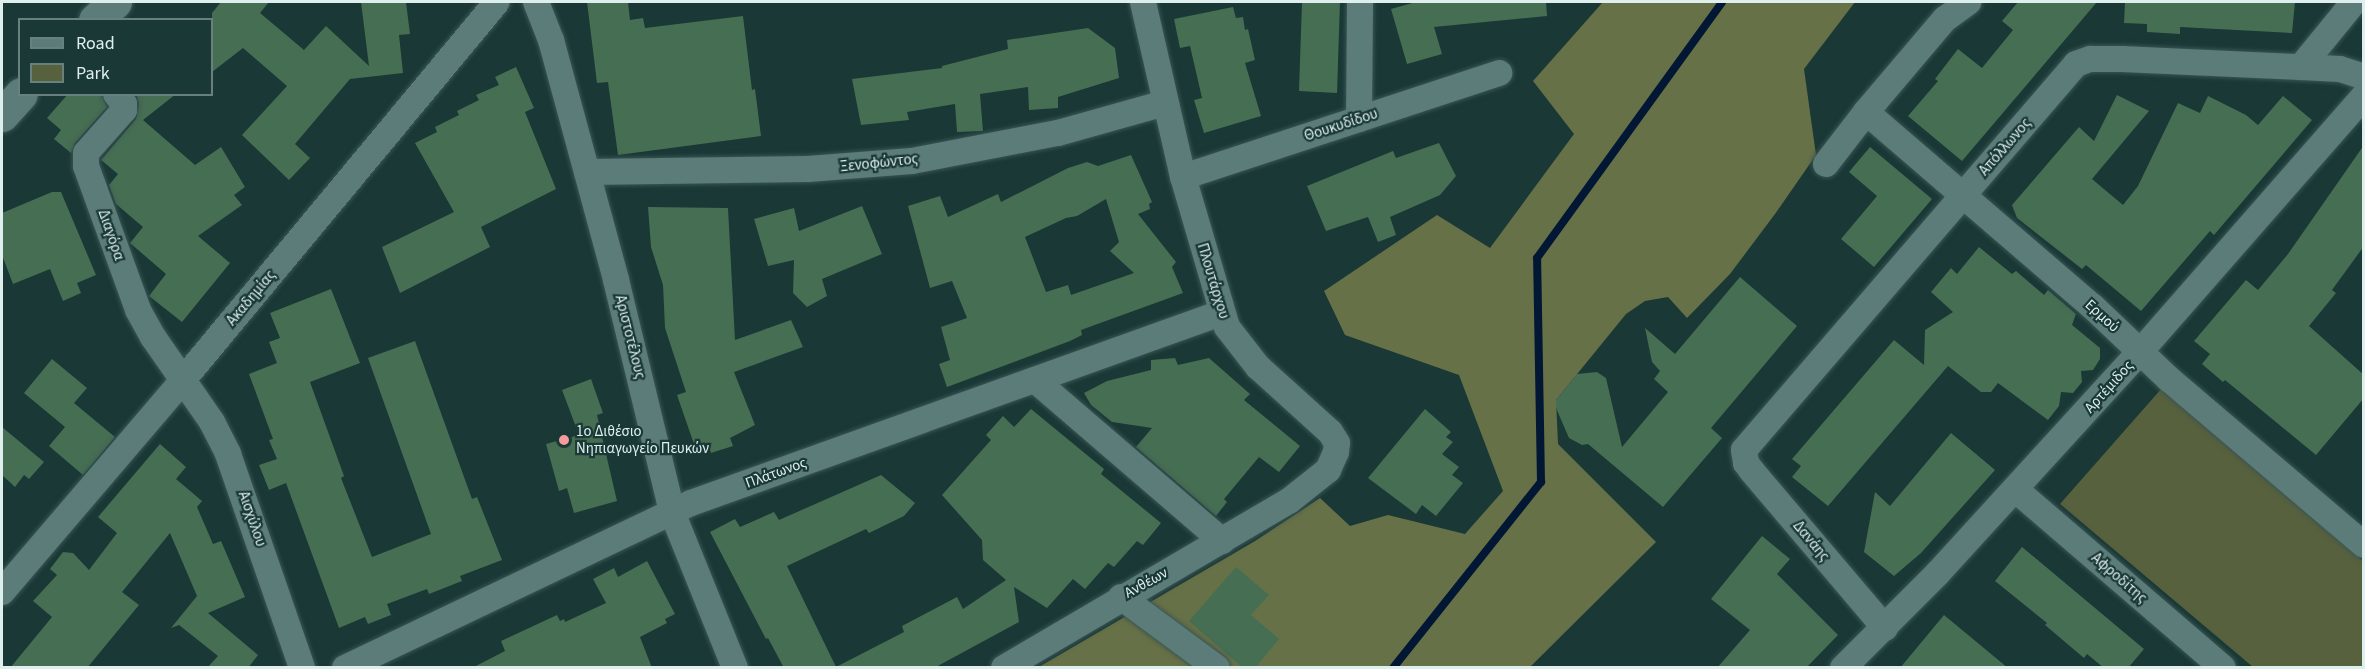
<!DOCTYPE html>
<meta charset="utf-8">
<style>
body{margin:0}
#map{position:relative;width:2365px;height:669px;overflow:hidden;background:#193836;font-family:"Source Sans 3",sans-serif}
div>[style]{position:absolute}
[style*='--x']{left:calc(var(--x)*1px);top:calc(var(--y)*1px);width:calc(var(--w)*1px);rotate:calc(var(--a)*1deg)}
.green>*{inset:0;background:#58613e}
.forest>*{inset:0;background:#677147}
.stream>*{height:8px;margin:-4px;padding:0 4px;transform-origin:4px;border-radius:4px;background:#021734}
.building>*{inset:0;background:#466e53}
.roads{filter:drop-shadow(0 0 2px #3a5553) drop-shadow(0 0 2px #3a5553)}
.street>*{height:26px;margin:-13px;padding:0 13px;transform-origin:13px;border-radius:13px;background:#5b7c78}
.secondary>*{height:33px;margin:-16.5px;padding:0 16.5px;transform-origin:16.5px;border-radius:16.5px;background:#5b7c78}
.dots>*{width:16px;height:16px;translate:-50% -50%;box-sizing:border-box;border:3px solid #193836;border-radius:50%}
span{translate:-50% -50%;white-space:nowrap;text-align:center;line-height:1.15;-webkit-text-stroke:4.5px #193836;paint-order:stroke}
.street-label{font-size:15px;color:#deefed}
.poi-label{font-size:15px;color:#deefed}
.left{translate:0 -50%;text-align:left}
.frame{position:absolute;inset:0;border:3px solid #deefed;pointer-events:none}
.legend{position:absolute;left:18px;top:18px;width:195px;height:78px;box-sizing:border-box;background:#193836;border:2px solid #68817f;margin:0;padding:8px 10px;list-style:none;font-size:18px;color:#deefed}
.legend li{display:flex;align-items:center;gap:12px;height:30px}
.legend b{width:30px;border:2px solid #68817f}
</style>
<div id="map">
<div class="green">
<div style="clip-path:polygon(2162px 388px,2363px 561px,2363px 667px,2253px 667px,2060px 504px)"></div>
</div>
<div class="forest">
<div style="clip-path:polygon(1603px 2px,1855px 2px,1804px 69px,1816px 155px,1775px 214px,1730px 274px,1687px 318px,1668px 297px,1645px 301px,1626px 314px,1556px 400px,1558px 444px,1656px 542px,1530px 667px,1037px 668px,1255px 541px,1320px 498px,1350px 526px,1388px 515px,1465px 534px,1503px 491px,1459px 375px,1345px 335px,1324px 291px,1437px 215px,1490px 248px,1574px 134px,1533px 81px)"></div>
</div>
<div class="stream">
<div style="--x:1393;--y:668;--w:238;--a:-51.5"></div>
<div style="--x:1541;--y:482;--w:224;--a:-91"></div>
<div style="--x:1537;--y:258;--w:316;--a:-54.1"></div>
</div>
<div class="building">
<div style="clip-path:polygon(221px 2px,269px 2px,260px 13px,304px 50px,326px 26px,369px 66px,361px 2px,406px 2px,410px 34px,399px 35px,403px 73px,350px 79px,295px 144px,310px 158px,289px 180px,242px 135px,287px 86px,243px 48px,212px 72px,212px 13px)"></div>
<div style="clip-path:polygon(587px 2px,628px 2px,630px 20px,643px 18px,645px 28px,743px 16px,752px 90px,755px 89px,761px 136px,618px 155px,608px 82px,597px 83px)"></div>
<div style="clip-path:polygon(1302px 2px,1340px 2px,1337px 93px,1299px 91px)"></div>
<div style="clip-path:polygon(1416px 2px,1546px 2px,1547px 16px,1434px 27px,1442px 54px,1407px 64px,1391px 9px)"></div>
<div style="clip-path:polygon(2018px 2px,2097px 2px,1962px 161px,1908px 116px,1938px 81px,1935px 79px,1958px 49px,1982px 68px,2013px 30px,2002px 21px)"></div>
<div style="clip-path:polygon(2125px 2px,2295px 2px,2292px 33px,2180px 27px,2180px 34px,2147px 32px,2147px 24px,2124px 23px)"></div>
<div style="clip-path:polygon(1233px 7px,1236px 18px,1243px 17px,1245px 30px,1248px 29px,1255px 60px,1245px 63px,1261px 116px,1204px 133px,1194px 100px,1202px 98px,1190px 46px,1180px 48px,1174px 19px)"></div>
<div style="clip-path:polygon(1088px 28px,1115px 48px,1119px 78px,1058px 97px,1058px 108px,1029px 110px,1028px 87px,980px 94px,983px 131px,957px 132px,955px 104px,907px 112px,909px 120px,861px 125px,852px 79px,942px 68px,942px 66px,1008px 49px,1007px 40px)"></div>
<div style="clip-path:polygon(516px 67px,534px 108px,525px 112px,556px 189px,481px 227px,490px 247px,400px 293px,382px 247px,454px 212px,415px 143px,437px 132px,435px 127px,459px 115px,457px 111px,479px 100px,476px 95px,499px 85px,495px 77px)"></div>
<div style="clip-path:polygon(68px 94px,101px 94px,107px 107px,75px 143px,71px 153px,54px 139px,61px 130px,47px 118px)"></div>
<div style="clip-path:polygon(136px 94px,176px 94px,143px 120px,195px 165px,221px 147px,245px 187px,234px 195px,242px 205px,198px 236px,230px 263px,182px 322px,149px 296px,166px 274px,130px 243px,143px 227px,116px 204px,109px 185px,118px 174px,101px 160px,136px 119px,139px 104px)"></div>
<div style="clip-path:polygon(2117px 95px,2149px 111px,2092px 179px,2123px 205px,2138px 186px,2178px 103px,2200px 113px,2208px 96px,2246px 115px,2258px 125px,2283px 96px,2312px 120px,2214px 235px,2210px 231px,2141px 311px,2086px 265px,2082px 269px,2017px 218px,2012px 205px,2079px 127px,2094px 141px)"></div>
<div style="clip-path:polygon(1439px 143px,1456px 176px,1440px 195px,1390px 217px,1396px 235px,1378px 242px,1368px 217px,1326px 231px,1307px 186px,1393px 151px,1396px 158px)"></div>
<div style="clip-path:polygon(2364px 145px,2364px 246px,2332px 290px,2336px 293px,2309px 326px,2364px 375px,2364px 398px,2316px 455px,2225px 380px,2223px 382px,2202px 364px,2210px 354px,2194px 341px,2246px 280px,2258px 290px,2288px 254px)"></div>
<div style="clip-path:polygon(1870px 147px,1932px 199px,1874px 267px,1841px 239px,1877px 196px,1849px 172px)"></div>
<div style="clip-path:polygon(evenodd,1131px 155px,1152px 202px,1149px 204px,1150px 209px,1138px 214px,1176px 262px,1172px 267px,1183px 293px,1081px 330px,1082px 335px,1070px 341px,947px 387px,939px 364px,950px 360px,941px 327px,967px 318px,952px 281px,930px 288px,908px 206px,940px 196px,948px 217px,998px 194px,1001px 202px,1068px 168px,1087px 162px,1098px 166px,1131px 155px,1106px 199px,1119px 242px,1110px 251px,1134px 273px,1071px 295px,1068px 285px,1046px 292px,1025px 237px,1066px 218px,1077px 216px,1106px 199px)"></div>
<div style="clip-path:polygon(52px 192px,61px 192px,96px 275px,77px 283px,81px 293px,63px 301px,50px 269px,13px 284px,2px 255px,2px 213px)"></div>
<div style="clip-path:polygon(862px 206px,882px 254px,822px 279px,827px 296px,807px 307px,793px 293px,794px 260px,768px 266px,754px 219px,794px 208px,799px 231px)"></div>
<div style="clip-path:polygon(648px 207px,728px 208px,735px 340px,791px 320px,803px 347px,734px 372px,755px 425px,730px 438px,733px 446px,711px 453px,708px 443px,695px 447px,677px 395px,686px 392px,665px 328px,663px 285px,651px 247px)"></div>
<div style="clip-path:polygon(1979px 247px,2012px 274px,2016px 271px,2044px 295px,2048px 290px,2076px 314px,2072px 325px,2100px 348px,2100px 359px,2093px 370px,2081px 371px,2082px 382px,2073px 393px,2061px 392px,2059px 406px,2048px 420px,1998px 383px,1991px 392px,1981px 392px,1948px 366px,1828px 506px,1792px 477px,1801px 466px,1792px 459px,1894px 340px,1924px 365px,1925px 330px,1953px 312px,1931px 292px,1951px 268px,1957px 274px)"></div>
<div style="clip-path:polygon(1740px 277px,1797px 326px,1711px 428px,1722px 438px,1663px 507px,1588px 444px,1582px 445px,1569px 438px,1556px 408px,1556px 400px,1577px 374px,1597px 372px,1606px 378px,1622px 447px,1668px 392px,1654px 379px,1660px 371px,1652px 362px,1645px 328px,1675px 354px)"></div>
<div style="clip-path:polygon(331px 289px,360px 363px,310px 382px,344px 476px,341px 478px,372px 557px,431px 534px,368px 358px,415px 341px,472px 499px,477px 497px,502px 560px,460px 576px,462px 581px,429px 594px,427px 589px,387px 604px,391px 615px,368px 624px,365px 617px,339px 628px,286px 483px,269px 490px,259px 465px,277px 459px,269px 440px,273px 439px,249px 374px,277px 363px,269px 342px,280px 338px,270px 313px)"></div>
<div style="clip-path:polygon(1175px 358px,1178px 365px,1209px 358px,1250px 394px,1244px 400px,1300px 446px,1279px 472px,1259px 457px,1224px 499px,1227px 502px,1216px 516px,1136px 447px,1152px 428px,1112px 422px,1091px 405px,1084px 393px,1107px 381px,1151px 370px,1151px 360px)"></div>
<div style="clip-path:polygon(52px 359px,87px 388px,74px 403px,115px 437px,83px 475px,49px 446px,65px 427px,24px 393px)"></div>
<div style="clip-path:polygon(591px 379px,603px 413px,597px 415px,617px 501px,574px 513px,567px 488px,559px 491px,546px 444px,579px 435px,562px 390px)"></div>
<div style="clip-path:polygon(1031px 409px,1104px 469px,1101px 474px,1161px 523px,1143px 545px,1137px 541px,1114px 567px,1108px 563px,1085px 589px,1073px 579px,1047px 608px,1014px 587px,1019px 622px,934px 668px,784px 668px,768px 638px,766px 639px,710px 532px,735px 519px,740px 527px,774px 512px,779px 520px,881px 475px,915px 503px,904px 516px,869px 533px,866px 529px,787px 566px,836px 667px,904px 632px,902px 626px,957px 597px,963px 609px,1006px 580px,983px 560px,982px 540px,942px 495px,991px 440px,986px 435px,1003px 416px,1014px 427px)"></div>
<div style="clip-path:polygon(1425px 409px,1451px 432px,1446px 437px,1453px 442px,1442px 454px,1459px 467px,1452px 475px,1463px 483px,1436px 516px,1422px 505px,1416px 514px,1368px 478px)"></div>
<div style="clip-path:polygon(2px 427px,44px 462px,29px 479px,24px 475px,15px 487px,2px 475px)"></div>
<div style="clip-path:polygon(1951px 433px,1995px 470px,1921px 553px,1894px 576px,1864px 552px,1875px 492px,1890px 506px)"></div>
<div style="clip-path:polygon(160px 444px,186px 467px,176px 479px,202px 501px,197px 507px,213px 544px,221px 541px,245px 597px,208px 613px,258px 655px,248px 668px,207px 668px,218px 656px,179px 625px,171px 628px,197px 596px,170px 533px,122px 592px,139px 605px,87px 668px,10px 668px,52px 617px,33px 601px,57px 575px,50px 569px,63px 552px,73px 553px,89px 570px,117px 533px,98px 517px)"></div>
<div style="clip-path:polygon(1762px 536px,1790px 559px,1777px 574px,1838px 635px,1806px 668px,1717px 668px,1750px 630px,1711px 599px)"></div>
<div style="clip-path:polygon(2022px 547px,2144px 649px,2128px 668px,2104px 668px,2087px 654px,2084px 658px,2045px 625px,2047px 623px,1995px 581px)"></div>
<div style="clip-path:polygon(647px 561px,675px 614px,665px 619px,667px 623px,640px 637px,652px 668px,472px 668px,505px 651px,501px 641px,557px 615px,560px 621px,564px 619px,565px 622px,606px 603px,593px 579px,614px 568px,618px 577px)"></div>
<div style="clip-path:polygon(1236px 567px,1269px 595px,1251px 615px,1279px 639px,1255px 668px,1243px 668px,1189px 621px)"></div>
<div style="clip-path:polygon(1944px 615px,2008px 668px,1900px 668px)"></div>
</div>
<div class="roads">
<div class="street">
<div style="--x:536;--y:2;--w:41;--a:68.5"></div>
<div style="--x:551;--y:40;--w:249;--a:74.8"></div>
<div style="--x:616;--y:280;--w:239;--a:76.4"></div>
<div style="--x:672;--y:512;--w:168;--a:68"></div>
<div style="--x:2301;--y:67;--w:84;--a:-50.8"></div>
<div style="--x:116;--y:94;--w:13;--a:51"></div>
<div style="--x:124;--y:104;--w:6;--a:90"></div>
<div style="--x:124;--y:110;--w:57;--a:131.5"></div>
<div style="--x:86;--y:153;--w:13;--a:90"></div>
<div style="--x:86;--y:166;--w:153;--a:70.1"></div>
<div style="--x:138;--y:310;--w:31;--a:61"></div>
<div style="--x:153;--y:337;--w:103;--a:55.2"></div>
<div style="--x:212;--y:422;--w:36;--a:63"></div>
<div style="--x:228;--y:454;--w:226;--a:70.9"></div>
<div style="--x:1866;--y:112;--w:299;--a:40.7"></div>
<div style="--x:2093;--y:307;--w:105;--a:43.5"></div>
<div style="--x:2169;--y:379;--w:256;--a:40.4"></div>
<div style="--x:1359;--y:119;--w:117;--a:-89.5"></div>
<div style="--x:1826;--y:164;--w:66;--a:-52.4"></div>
<div style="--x:1866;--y:112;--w:122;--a:-49.7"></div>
<div style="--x:1945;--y:19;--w:29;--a:-36"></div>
<div style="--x:587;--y:172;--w:221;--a:-0.8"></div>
<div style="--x:808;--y:169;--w:104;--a:-4.4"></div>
<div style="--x:912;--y:161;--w:149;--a:-10.9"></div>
<div style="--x:1058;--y:133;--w:111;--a:-15.7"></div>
<div style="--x:1183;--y:177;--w:333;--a:-18.2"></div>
<div style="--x:1035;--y:380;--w:247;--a:40.7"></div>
<div style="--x:2015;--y:489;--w:274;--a:40.7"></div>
<div style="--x:2;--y:592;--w:279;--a:-49.5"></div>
<div style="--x:183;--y:380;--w:491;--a:-50.3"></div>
<div style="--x:1121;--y:597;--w:119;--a:36.5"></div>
<div style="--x:1885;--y:628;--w:206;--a:-130.3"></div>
<div style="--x:1752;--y:471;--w:10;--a:-127"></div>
<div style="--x:1746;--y:463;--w:13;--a:-99"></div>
<div style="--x:1744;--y:450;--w:509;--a:-49.3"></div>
<div style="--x:2076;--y:64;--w:15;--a:-20"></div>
<div style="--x:2090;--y:59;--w:32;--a:0"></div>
<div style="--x:2122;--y:59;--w:179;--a:2.6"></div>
<div style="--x:2301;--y:67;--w:39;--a:3"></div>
<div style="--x:2340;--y:69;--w:25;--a:18"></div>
<div style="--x:345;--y:668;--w:383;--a:-25.5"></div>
<div style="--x:691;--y:503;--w:563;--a:-19.72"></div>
<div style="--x:1004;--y:668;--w:330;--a:-30.4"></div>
<div style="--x:1289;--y:501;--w:50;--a:-38.5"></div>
<div style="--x:1328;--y:470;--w:20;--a:-66"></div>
<div style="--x:1336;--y:452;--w:9;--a:-84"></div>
<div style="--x:1337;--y:443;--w:13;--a:-122"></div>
<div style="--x:1330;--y:432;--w:97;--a:-137.9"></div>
<div style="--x:1258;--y:367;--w:51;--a:-127.8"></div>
<div style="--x:1227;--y:327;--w:156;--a:-106.3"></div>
<div style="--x:1183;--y:177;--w:180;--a:-102.9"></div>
<div style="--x:1843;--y:668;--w:134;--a:-45"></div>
<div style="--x:1938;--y:573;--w:299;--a:-47.6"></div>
<div style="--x:2140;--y:352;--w:340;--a:-48.8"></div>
</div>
<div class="secondary">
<div style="--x:95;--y:20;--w:27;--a:-42"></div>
<div style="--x:2;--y:115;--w:28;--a:-48"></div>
</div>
</div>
<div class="dots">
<div style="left:564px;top:440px;background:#f59b9d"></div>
</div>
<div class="street-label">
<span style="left:1341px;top:125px;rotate:-18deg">Θουκυδίδου</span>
<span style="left:2005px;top:147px;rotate:-49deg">Απόλλωνος</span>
<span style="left:879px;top:163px;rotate:-6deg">Ξενοφώντος</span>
<span style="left:111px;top:235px;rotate:71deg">Διαγόρα</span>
<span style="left:1213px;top:281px;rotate:73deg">Πλουτάρχου</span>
<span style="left:251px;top:298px;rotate:-50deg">Ακαδημίας</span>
<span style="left:2102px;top:316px;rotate:42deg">Ερμού</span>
<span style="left:630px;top:337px;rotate:76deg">Αριστοτέλους</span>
<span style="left:2109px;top:387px;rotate:-48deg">Αρτέμιδος</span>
<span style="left:776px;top:473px;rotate:-20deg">Πλάτωνος</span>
<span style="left:252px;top:519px;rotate:71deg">Αισχύλου</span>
<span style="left:1811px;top:541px;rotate:50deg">Δανάης</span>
<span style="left:2119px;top:578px;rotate:41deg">Αφροδίτης</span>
<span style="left:1146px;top:583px;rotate:-29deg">Ανθέων</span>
</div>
<div class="poi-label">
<span class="left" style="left:576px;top:440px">1ο Διθέσιο<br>Νηπιαγωγείο Πευκών</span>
</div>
<div class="frame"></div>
<ul class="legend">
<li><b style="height:8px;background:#5b7c78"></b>Road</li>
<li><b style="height:16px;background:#58613e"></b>Park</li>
</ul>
</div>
